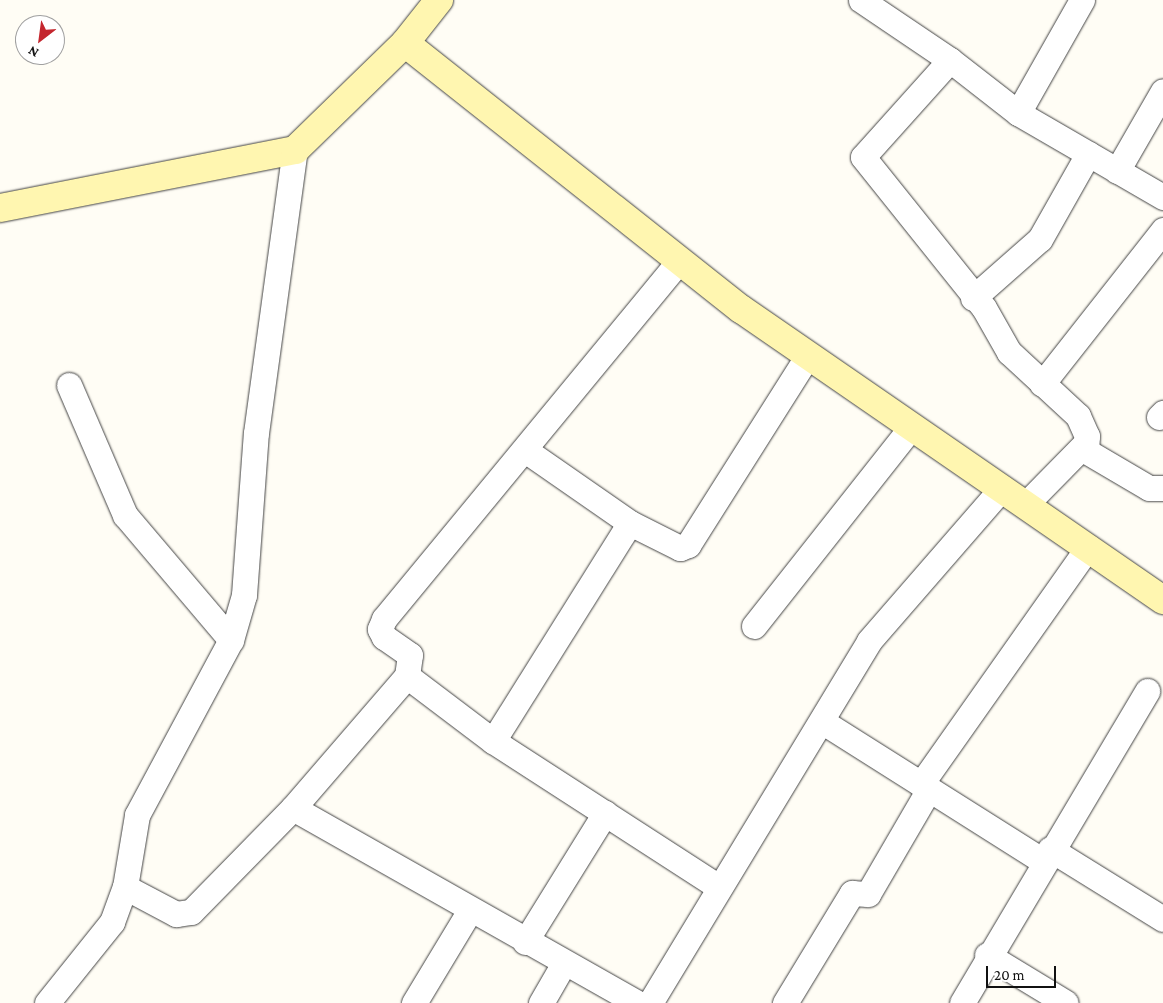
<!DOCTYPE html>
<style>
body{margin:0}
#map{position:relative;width:1163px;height:1003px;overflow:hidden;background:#fffdf5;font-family:"Crimson Pro",serif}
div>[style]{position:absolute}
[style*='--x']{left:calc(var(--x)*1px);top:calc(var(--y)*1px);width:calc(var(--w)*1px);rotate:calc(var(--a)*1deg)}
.roads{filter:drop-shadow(0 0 1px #444) drop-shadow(0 0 1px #444)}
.street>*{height:25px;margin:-12.5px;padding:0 12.5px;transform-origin:12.5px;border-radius:12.5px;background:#fff}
.secondary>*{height:28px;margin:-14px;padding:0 14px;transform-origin:14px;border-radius:14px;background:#fff6b0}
span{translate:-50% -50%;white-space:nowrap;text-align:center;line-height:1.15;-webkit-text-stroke:5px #fff;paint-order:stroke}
.north{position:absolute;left:15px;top:15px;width:50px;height:50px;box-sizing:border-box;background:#fff;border:1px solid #a0a0a0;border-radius:50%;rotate:210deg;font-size:14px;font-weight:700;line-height:20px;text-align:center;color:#111}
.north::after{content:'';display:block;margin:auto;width:18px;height:22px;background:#c4262e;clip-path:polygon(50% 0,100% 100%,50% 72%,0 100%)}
.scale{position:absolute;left:986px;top:966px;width:70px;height:22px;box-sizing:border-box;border:2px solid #111;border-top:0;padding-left:6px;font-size:15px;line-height:18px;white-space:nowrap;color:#111;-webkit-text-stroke:4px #fff;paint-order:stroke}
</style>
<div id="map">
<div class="roads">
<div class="street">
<div style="--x:861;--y:0;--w:107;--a:34"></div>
<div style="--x:950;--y:60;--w:86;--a:37.9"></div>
<div style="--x:1018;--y:113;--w:168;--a:30.1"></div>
<div style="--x:950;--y:60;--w:130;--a:131.9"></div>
<div style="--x:863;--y:157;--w:193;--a:51.3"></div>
<div style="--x:984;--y:308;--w:51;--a:60.4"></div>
<div style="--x:1009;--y:352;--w:94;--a:42.8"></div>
<div style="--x:1078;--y:416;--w:22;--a:66"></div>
<div style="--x:1087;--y:436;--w:15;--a:94"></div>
<div style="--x:1086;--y:451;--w:73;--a:30.4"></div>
<div style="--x:1149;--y:488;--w:14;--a:0"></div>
<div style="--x:1018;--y:113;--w:130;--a:-60.5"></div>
<div style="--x:1117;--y:171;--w:92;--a:-60.1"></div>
<div style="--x:973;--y:298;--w:89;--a:-41.4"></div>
<div style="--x:1040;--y:239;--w:98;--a:-60.5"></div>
<div style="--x:1042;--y:384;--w:196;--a:-51.8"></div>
<div style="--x:69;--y:385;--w:142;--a:66.7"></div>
<div style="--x:125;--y:515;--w:164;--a:49.7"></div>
<div style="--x:1159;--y:417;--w:6;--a:-45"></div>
<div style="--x:525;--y:450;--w:128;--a:34.8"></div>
<div style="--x:630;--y:523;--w:56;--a:26.6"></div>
<div style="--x:680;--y:548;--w:9;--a:-21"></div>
<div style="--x:688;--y:545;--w:225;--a:-57.7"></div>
<div style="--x:1026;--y:504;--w:83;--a:-45.5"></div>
<div style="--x:754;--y:626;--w:255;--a:-51.7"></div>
<div style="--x:407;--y:676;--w:108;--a:37.1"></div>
<div style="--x:493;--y:741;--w:267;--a:32.9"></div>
<div style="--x:823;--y:722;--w:260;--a:32.3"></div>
<div style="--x:493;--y:741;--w:257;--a:-57.9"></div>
<div style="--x:921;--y:784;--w:290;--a:-54.8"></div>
<div style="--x:293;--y:808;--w:395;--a:29.5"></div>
<div style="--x:1050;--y:849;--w:133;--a:31.8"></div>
<div style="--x:125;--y:887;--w:58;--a:27.9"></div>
<div style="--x:176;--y:914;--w:15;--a:-8"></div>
<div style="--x:191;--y:912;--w:146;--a:-45.6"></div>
<div style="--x:293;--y:808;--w:174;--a:-49.2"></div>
<div style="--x:407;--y:676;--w:21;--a:-82"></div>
<div style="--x:410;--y:655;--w:32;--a:-145"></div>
<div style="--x:384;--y:637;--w:9;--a:-117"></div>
<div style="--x:380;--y:629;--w:11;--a:-68"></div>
<div style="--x:384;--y:619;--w:465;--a:-50.5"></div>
<div style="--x:525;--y:942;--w:152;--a:-58.2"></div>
<div style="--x:987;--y:955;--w:92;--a:31.3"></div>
<div style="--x:47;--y:1003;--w:104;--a:-51.3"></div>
<div style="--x:112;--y:922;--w:37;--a:-70"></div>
<div style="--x:125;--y:887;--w:73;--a:-80.5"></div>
<div style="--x:137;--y:815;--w:199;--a:-61.8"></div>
<div style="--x:231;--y:640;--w:47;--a:-73.9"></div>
<div style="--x:244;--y:595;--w:162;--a:-85.8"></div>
<div style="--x:256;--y:433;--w:286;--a:-82.2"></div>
<div style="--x:414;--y:1003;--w:109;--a:-58.9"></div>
<div style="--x:541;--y:1003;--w:46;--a:-60.1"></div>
<div style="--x:650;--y:1003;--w:423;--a:-58.8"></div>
<div style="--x:869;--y:641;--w:203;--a:-49"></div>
<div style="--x:785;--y:1003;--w:129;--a:-58.7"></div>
<div style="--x:852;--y:893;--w:16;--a:4"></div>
<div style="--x:868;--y:894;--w:121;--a:-59.8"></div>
<div style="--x:962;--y:1003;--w:363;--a:-59.3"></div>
</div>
<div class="secondary">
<div style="--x:405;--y:43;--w:429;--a:38.4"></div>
<div style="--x:741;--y:309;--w:513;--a:34.59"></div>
<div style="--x:0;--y:208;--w:301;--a:-11.1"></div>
<div style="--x:295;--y:150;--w:153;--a:-44.2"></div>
<div style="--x:405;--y:43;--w:55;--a:-51.7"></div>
</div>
</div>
<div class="north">N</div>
<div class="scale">20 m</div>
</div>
